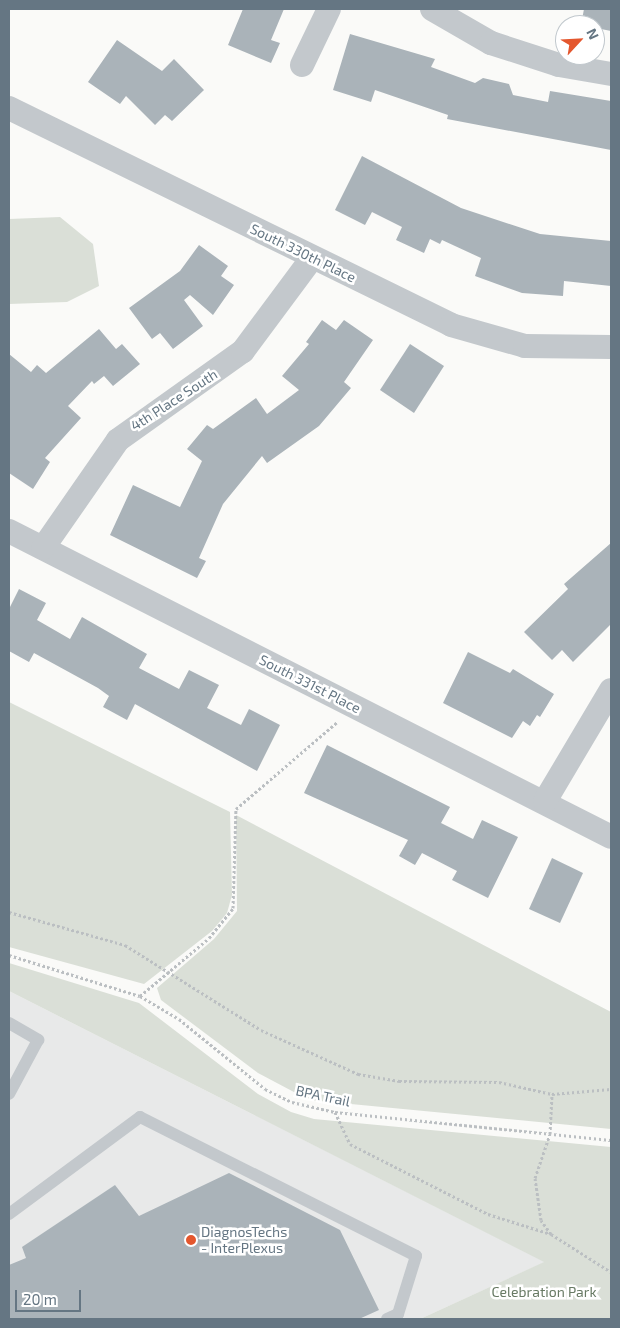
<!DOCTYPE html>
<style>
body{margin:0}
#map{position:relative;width:620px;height:1328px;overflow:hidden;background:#fafaf8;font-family:"Exo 2",sans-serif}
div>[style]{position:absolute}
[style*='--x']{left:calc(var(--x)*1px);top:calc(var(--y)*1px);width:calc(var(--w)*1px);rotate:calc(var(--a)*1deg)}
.built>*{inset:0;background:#e8e9e9}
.green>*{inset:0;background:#dadfd7}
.building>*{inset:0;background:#aab3b9}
.path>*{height:3px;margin-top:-1.5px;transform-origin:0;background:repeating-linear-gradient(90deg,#bbbfc2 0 2.5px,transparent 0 5px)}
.service>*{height:12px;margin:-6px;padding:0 6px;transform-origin:6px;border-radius:6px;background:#c3c8cc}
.minor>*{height:24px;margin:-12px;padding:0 12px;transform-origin:12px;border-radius:12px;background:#c3c8cc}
.dots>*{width:14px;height:14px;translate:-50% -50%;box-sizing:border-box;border:2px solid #fff;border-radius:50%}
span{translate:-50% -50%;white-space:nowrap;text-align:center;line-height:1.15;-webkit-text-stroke:5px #fff;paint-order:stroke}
.street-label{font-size:14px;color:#657683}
.poi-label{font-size:14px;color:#657683}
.left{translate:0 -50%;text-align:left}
.park-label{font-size:14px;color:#687a64}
.frame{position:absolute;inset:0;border:10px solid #657683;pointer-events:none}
.north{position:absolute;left:555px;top:15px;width:50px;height:50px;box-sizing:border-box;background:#fff;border:1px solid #c1c8cd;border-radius:50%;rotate:65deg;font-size:14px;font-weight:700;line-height:20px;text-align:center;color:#657683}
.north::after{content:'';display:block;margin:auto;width:18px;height:22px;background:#e4572e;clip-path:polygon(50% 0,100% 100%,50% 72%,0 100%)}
.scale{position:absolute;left:15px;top:1290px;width:66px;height:22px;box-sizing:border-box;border:2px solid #657683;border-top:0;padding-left:6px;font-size:15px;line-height:18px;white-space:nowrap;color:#657683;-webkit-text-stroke:4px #fff;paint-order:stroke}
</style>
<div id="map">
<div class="built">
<div style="clip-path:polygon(9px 991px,545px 1262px,420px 1319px,9px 1319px)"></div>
</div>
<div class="green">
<div style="clip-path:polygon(60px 217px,93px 244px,99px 286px,67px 302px,9px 304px,9px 219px)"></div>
<div style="clip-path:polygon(9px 702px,230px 812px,232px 895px,227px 913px,212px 931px,144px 984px,9px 947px)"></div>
<div style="clip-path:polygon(236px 815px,611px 1012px,611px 1129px,309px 1100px,258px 1073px,161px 1000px,157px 988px,214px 939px,237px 911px)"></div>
<div style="clip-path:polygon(9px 963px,139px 1003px,258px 1094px,291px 1112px,314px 1119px,611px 1147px,611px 1319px,420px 1319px,544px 1262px,9px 991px)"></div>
</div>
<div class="building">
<div style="clip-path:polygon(243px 9px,284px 9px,271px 40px,280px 43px,271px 63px,228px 45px)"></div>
<div style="clip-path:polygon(584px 9px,611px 9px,611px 31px,581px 25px)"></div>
<div style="clip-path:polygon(350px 34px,435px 59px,431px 67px,475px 83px,483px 78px,509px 84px,513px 95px,548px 102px,550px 91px,611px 101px,611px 150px,447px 119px,448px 115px,375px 90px,371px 102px,333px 90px)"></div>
<div style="clip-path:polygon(117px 40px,162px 71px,174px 59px,204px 90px,172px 121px,165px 115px,155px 125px,126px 96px,120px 104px,88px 82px)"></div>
<div style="clip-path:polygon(362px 156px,461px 208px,540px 234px,611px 241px,611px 286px,564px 281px,563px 296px,522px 293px,475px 276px,481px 258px,442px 240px,440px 244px,430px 239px,424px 253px,396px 240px,402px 227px,372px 212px,365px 225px,335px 210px)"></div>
<div style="clip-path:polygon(199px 245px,228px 266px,221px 276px,234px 285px,213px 315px,190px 295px,184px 300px,203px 326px,173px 349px,160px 333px,152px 339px,129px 308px,180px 271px)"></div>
<div style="clip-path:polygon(322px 320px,336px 330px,344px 320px,373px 340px,344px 382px,351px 388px,319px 426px,267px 463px,262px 456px,223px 504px,199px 558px,206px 561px,197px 578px,110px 535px,133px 485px,180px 507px,202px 461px,187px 449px,207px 425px,213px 429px,256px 398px,267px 414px,299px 390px,282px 376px,309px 344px,306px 342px)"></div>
<div style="clip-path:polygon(99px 329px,116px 349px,122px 344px,140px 364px,113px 386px,104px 376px,94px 384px,92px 381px,68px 406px,81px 418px,45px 458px,50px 462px,33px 489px,9px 473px,9px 354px,31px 372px,37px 365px,46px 373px)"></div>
<div style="clip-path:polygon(410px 344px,444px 366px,414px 413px,380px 390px)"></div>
<div style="clip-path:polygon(611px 543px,611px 624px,573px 662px,562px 650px,552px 660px,524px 632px,568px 589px,564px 584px)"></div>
<div style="clip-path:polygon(19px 589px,46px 603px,37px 620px,70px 639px,82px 617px,147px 654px,139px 668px,179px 689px,189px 670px,219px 685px,207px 708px,241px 725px,249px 709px,280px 725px,257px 771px,135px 704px,127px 720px,103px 707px,109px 696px,98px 688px,34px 653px,29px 662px,9px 651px,9px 609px)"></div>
<div style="clip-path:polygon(468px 652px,510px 673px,513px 669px,554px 694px,540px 717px,537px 715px,530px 726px,523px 721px,512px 738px,443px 703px)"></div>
<div style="clip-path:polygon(327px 745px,450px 807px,441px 823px,473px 839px,482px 820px,518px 837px,488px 898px,452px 880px,457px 871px,422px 853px,415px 865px,399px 856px,408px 840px,304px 793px)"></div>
<div style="clip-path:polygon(552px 858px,583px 873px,560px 923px,529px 909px)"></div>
<div style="clip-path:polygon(229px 1173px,340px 1230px,379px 1310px,359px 1319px,9px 1319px,9px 1265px,26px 1258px,22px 1247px,115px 1185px,139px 1216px)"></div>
</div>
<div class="path">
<div style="--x:9;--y:912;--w:121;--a:15.9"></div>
<div style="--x:125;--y:945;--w:160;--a:32"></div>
<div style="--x:261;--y:1030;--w:107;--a:24.4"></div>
<div style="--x:358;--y:1074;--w:42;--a:9.7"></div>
<div style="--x:399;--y:1081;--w:100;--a:0.6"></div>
<div style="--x:499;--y:1082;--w:54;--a:12.8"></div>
<div style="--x:552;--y:1094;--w:59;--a:-4.8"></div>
<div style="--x:9;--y:955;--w:137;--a:17.4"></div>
<div style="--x:140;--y:996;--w:45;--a:30.5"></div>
<div style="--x:179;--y:1019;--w:111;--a:39.1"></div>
<div style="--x:265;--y:1089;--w:30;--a:26"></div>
<div style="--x:292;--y:1102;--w:44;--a:13.1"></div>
<div style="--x:335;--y:1112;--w:277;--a:5.8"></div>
<div style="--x:140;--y:996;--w:90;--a:-40"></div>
<div style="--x:209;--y:938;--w:38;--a:-51"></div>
<div style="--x:233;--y:908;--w:99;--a:-88.3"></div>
<div style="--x:236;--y:809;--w:133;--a:-40.7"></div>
<div style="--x:335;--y:1112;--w:35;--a:65"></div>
<div style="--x:350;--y:1144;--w:155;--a:26.9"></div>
<div style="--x:488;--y:1214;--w:66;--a:17.6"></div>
<div style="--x:551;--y:1234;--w:71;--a:32.3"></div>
<div style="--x:551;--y:1234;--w:17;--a:-126"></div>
<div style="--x:541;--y:1220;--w:42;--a:-98.1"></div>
<div style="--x:535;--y:1178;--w:46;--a:-71.2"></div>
<div style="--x:550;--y:1134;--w:40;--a:-87.1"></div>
</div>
<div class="service">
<div style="--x:9;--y:1023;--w:34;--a:30"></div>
<div style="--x:38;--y:1040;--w:61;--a:118.2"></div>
<div style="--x:9;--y:1214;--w:163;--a:-36.5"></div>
<div style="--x:140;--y:1117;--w:309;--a:26.7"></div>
<div style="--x:416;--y:1256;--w:61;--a:107.2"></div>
<div style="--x:398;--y:1314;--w:12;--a:156"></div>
</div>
<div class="minor">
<div style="--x:432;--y:9;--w:68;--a:30"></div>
<div style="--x:491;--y:43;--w:71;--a:17.9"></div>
<div style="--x:559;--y:65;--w:53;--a:9.8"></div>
<div style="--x:302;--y:65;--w:62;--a:-64.3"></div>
<div style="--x:9;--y:108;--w:492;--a:26.1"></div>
<div style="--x:451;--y:325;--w:77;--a:15.8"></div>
<div style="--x:525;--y:346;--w:86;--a:0.7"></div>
<div style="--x:9;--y:531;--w:675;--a:26.94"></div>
<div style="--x:43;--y:548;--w:131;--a:-55.2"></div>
<div style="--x:118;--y:440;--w:153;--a:-35.5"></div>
<div style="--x:243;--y:351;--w:116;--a:-53.4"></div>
<div style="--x:545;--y:801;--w:129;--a:-59.3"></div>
</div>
<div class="dots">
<div style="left:191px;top:1240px;background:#e4572e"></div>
</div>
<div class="street-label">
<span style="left:303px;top:253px;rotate:26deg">South 330th Place</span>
<span style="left:174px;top:400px;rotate:-33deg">4th Place South</span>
<span style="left:310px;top:684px;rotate:27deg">South 331st Place</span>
<span style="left:323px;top:1096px;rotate:12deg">BPA Trail</span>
</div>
<div class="poi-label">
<span class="left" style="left:201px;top:1240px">DiagnosTechs<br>- InterPlexus</span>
</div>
<div class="park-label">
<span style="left:544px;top:1292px">Celebration Park</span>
</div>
<div class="frame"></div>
<div class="north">N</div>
<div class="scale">20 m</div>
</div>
